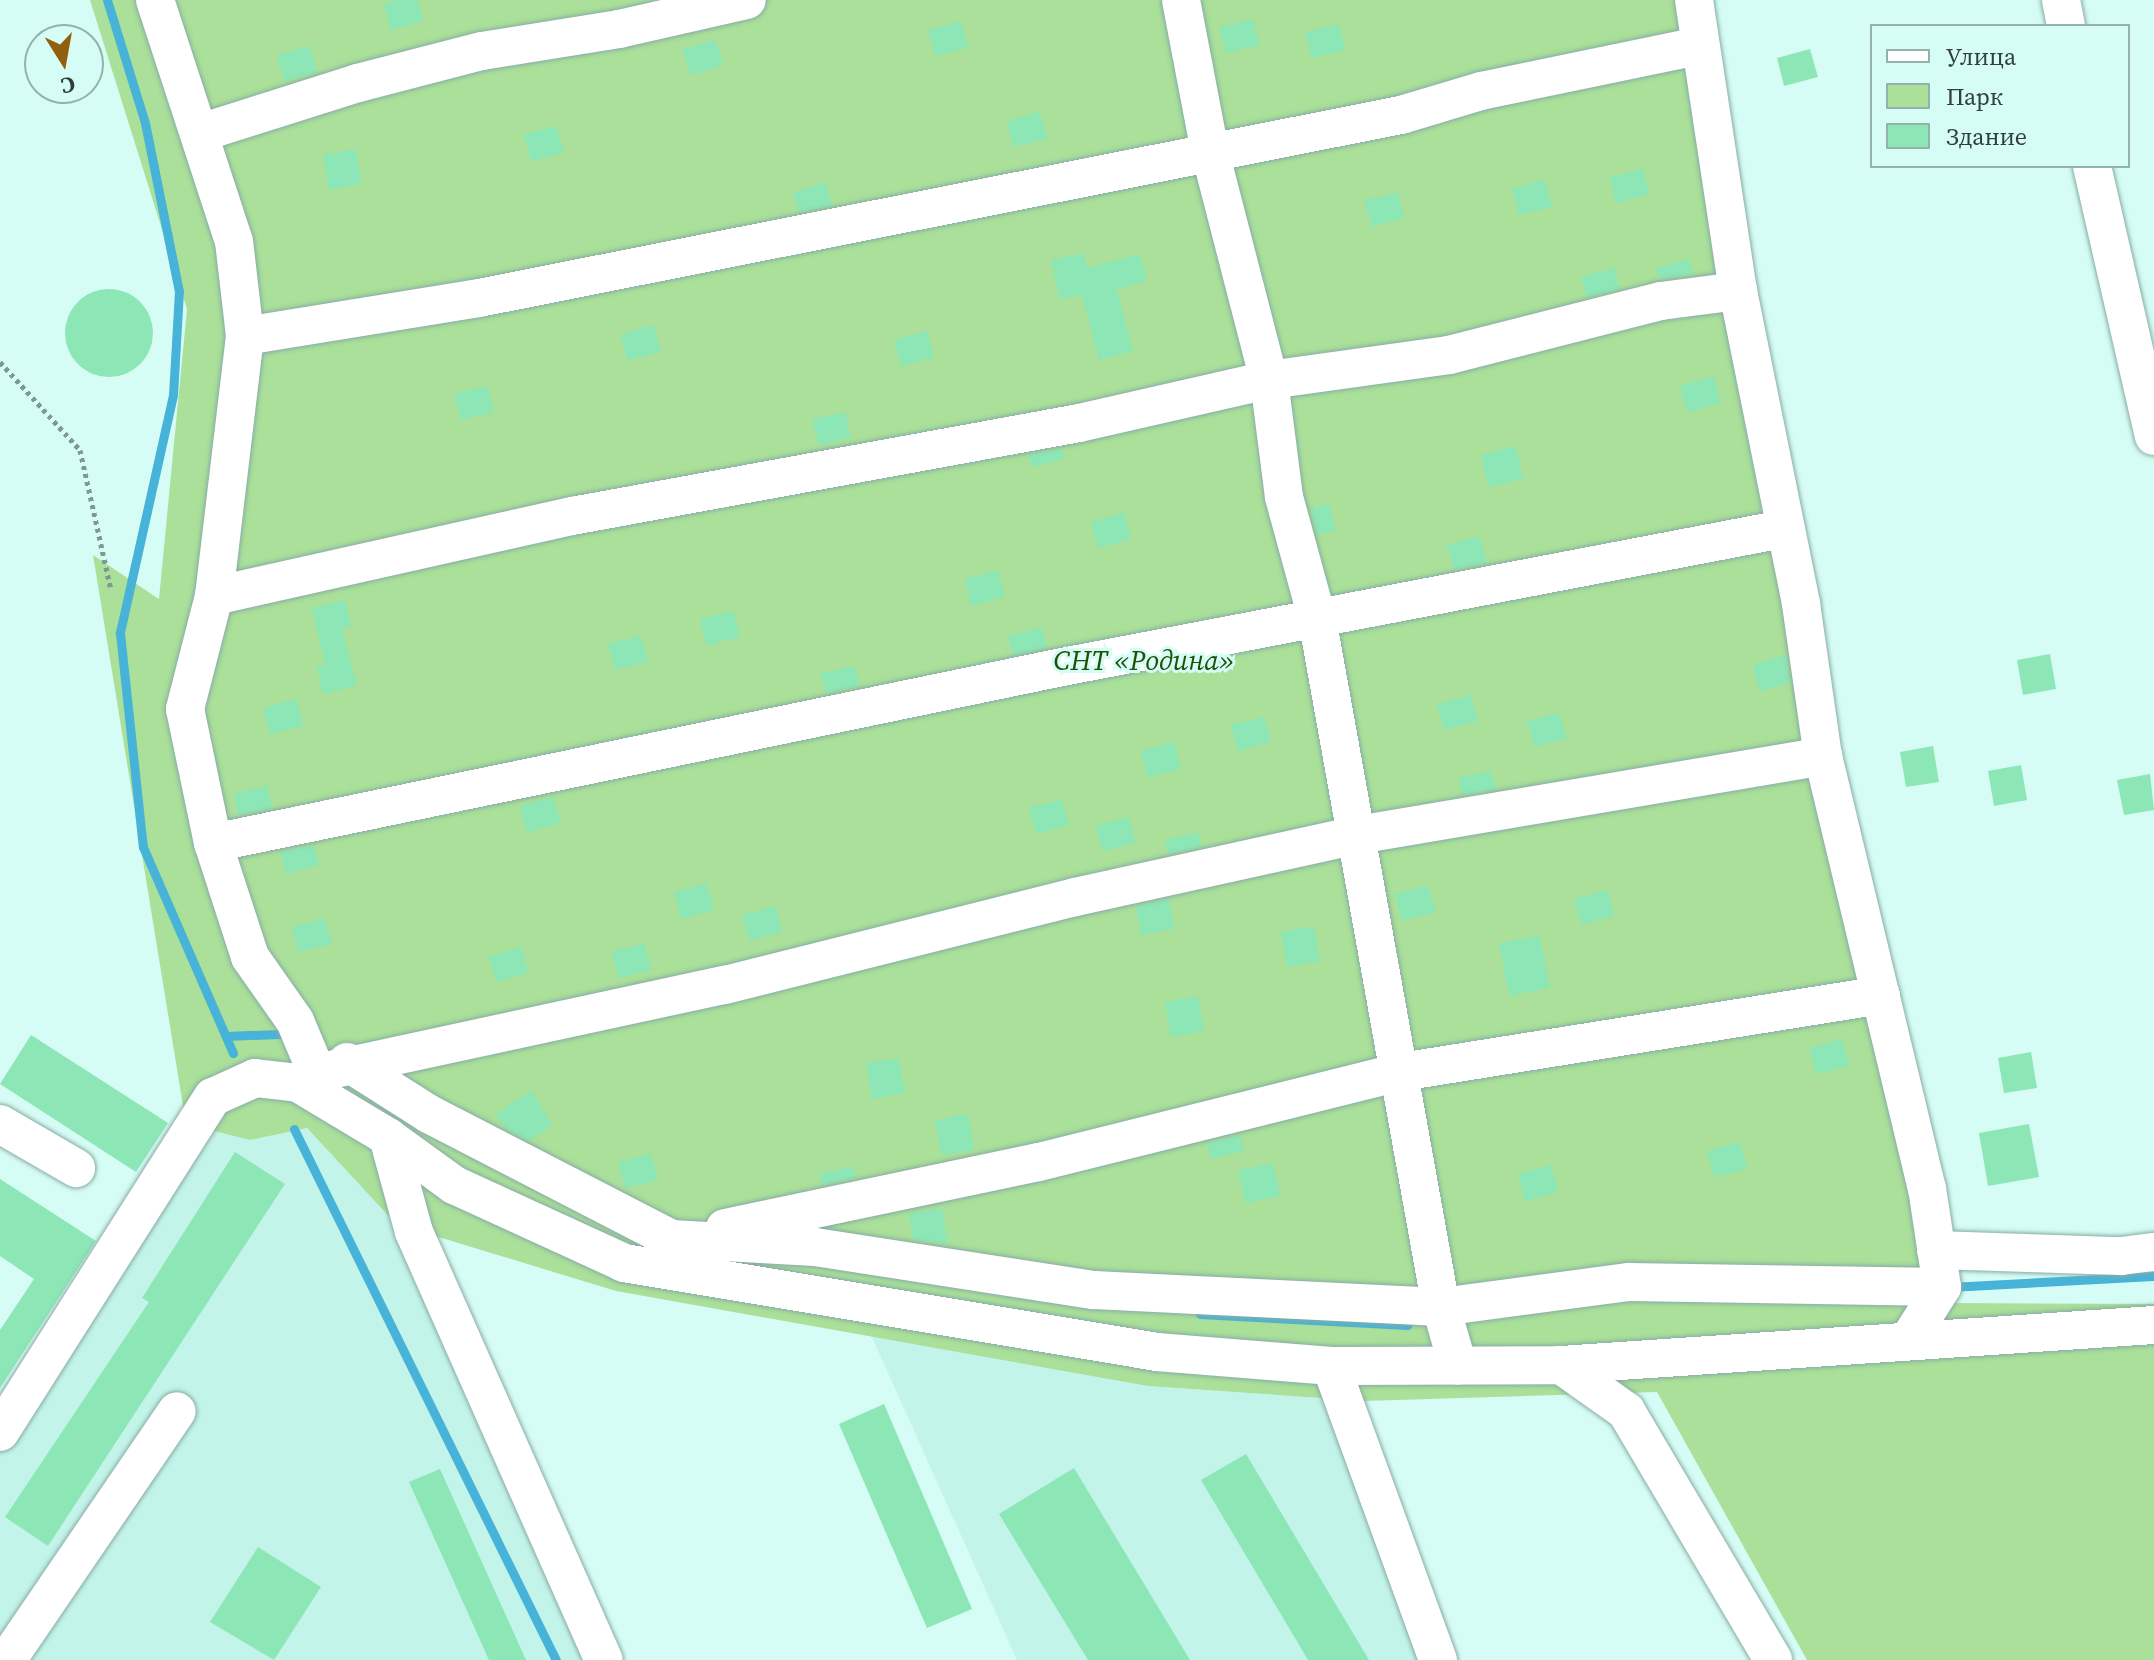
<!DOCTYPE html>
<meta charset="utf-8">
<style>
body{margin:0}
#map{position:relative;width:2154px;height:1660px;overflow:hidden;background:#d6fdf5;font-family:"Source Serif 4",serif}
div>[style]{position:absolute}
[style*='--x']{left:calc(var(--x)*1px);top:calc(var(--y)*1px);width:calc(var(--w)*1px);rotate:calc(var(--a)*1deg)}
.built>*{inset:0;background:#c3f4ea}
.green>*{inset:0;background:#aae099}
.stream>*{height:9px;margin:-4.5px;padding:0 4.5px;transform-origin:4.5px;border-radius:4.5px;background:#48b3d8}
.building>*{inset:0;background:#8ce6b6}
.round{border-radius:50%}
.path>*{height:5px;margin-top:-2.5px;transform-origin:0;background:repeating-linear-gradient(90deg,#7e9893 0 4px,transparent 0 8px)}
.roads{filter:drop-shadow(0 0 2px #88aca5) drop-shadow(0 0 2px #88aca5)}
.minor>*{height:38px;margin:-19px;padding:0 19px;transform-origin:19px;border-radius:19px;background:#fff}
span{translate:-50% -50%;white-space:nowrap;text-align:center;line-height:1.15;-webkit-text-stroke:6px #d6fdf5;paint-order:stroke}
.park-label{font-size:28px;color:#1f5007;font-style:italic}
.legend{position:absolute;left:1870px;top:24px;width:260px;height:144px;box-sizing:border-box;background:#d6fdf5;border:2px solid #94b1ab;margin:0;padding:10px 14px;list-style:none;font-size:24px;color:#303f3c}
.legend li{display:flex;align-items:center;gap:16px;height:40px}
.legend b{width:40px;border:2px solid #94b1ab}
.north{position:absolute;left:24px;top:24px;width:80px;height:80px;box-sizing:border-box;background:#d6fdf5;border:2px solid #94b1ab;border-radius:50%;rotate:169deg;font-size:22px;font-weight:700;line-height:32px;text-align:center;color:#303f3c}
.north::after{content:'';display:block;margin:auto;width:28px;height:36px;background:#91600e;clip-path:polygon(50% 0,100% 100%,50% 72%,0 100%)}
</style>
<div id="map">
<div class="built">
<div style="clip-path:polygon(186px 1124px,250px 1140px,307px 1128px,396px 1224px,595px 1660px,0 1660px,0 1423px)"></div>
<div style="clip-path:polygon(870px 1333px,1148px 1386px,1364px 1401px,1446px 1660px,1017px 1660px)"></div>
</div>
<div class="green">
<div style="clip-path:polygon(90px 0,1689px 0,1946px 1303px,2154px 1304px,2154px 1660px,1807px 1660px,1657px 1392px,1364px 1401px,1148px 1386px,616px 1291px,396px 1224px,307px 1128px,250px 1140px,186px 1124px,93px 555px,159px 599px,187px 309px)"></div>
</div>
<div class="stream">
<div style="--x:107;--y:0;--w:129;--a:72.8"></div>
<div style="--x:145;--y:123;--w:171;--a:78.6"></div>
<div style="--x:179;--y:291;--w:104;--a:93.3"></div>
<div style="--x:173;--y:395;--w:244;--a:102.6"></div>
<div style="--x:120;--y:633;--w:215;--a:83.9"></div>
<div style="--x:143;--y:847;--w:225;--a:66.4"></div>
<div style="--x:226;--y:1036;--w:53;--a:-2.2"></div>
<div style="--x:294;--y:1129;--w:592;--a:63.74"></div>
<div style="--x:1950;--y:1287;--w:204;--a:-3.1"></div>
<div style="--x:1200;--y:1314;--w:208;--a:3"></div>
</div>
<div class="building">
<div style="clip-path:polygon(398px 0,418px 0,423px 21px,390px 30px,384px 4px)"></div>
<div style="clip-path:polygon(1253px 19px,1260px 45px,1226px 53px,1219px 27px)"></div>
<div style="clip-path:polygon(961px 21px,968px 48px,935px 56px,928px 30px)"></div>
<div style="clip-path:polygon(1339px 24px,1346px 50px,1312px 58px,1305px 32px)"></div>
<div style="clip-path:polygon(716px 40px,723px 66px,690px 75px,683px 49px)"></div>
<div style="clip-path:polygon(310px 46px,317px 72px,284px 81px,277px 55px)"></div>
<div style="clip-path:polygon(1810px 49px,1818px 77px,1784px 86px,1777px 58px)"></div>
<div style="clip-path:polygon(1040px 112px,1047px 139px,1013px 147px,1007px 121px)"></div>
<div style="clip-path:polygon(557px 126px,564px 153px,531px 161px,524px 134px)"></div>
<div style="clip-path:polygon(356px 149px,362px 184px,329px 190px,323px 155px)"></div>
<div style="clip-path:polygon(1643px 169px,1650px 194px,1616px 203px,1610px 177px)"></div>
<div style="clip-path:polygon(1545px 180px,1552px 207px,1519px 215px,1512px 189px)"></div>
<div style="clip-path:polygon(826px 183px,832px 206px,798px 212px,793px 192px)"></div>
<div style="clip-path:polygon(1398px 193px,1404px 218px,1372px 227px,1364px 200px)"></div>
<div style="clip-path:polygon(1084px 253px,1087px 268px,1140px 254px,1147px 281px,1117px 289px,1133px 351px,1099px 360px,1082px 295px,1060px 300px,1051px 260px)"></div>
<div style="clip-path:polygon(1689px 259px,1693px 275px,1659px 279px,1656px 268px)"></div>
<div style="clip-path:polygon(1614px 268px,1620px 289px,1587px 297px,1581px 277px)"></div>
<div class="round" style="left:65px;top:289px;width:88px;height:88px"></div>
<div style="clip-path:polygon(654px 325px,661px 352px,627px 360px,621px 334px)"></div>
<div style="clip-path:polygon(927px 331px,934px 357px,901px 366px,894px 340px)"></div>
<div style="clip-path:polygon(1714px 376px,1720px 403px,1687px 412px,1680px 386px)"></div>
<div style="clip-path:polygon(487px 386px,494px 412px,461px 420px,454px 394px)"></div>
<div style="clip-path:polygon(845px 412px,851px 437px,819px 446px,812px 419px)"></div>
<div style="clip-path:polygon(1516px 446px,1523px 479px,1488px 487px,1481px 455px)"></div>
<div style="clip-path:polygon(1062px 449px,1064px 459px,1032px 467px,1028px 455px)"></div>
<div style="clip-path:polygon(1329px 504px,1336px 530px,1317px 535px,1310px 509px)"></div>
<div style="clip-path:polygon(1125px 513px,1131px 539px,1098px 548px,1091px 521px)"></div>
<div style="clip-path:polygon(1480px 536px,1487px 563px,1454px 570px,1447px 545px)"></div>
<div style="clip-path:polygon(998px 570px,1005px 597px,971px 606px,965px 579px)"></div>
<div style="clip-path:polygon(345px 600px,351px 626px,342px 629px,357px 685px,323px 694px,317px 667px,325px 665px,312px 608px)"></div>
<div style="clip-path:polygon(733px 611px,740px 637px,707px 645px,700px 619px)"></div>
<div style="clip-path:polygon(1042px 627px,1047px 648px,1013px 655px,1008px 636px)"></div>
<div style="clip-path:polygon(641px 636px,648px 662px,615px 670px,608px 644px)"></div>
<div style="clip-path:polygon(2050px 654px,2056px 689px,2023px 695px,2017px 660px)"></div>
<div style="clip-path:polygon(1786px 655px,1790px 683px,1759px 691px,1753px 665px)"></div>
<div style="clip-path:polygon(855px 666px,860px 686px,826px 693px,821px 673px)"></div>
<div style="clip-path:polygon(1471px 695px,1478px 721px,1444px 730px,1437px 704px)"></div>
<div style="clip-path:polygon(297px 699px,303px 726px,270px 734px,263px 708px)"></div>
<div style="clip-path:polygon(1560px 713px,1566px 739px,1534px 747px,1527px 721px)"></div>
<div style="clip-path:polygon(1264px 717px,1271px 742px,1238px 751px,1231px 725px)"></div>
<div style="clip-path:polygon(1174px 742px,1181px 769px,1147px 777px,1141px 751px)"></div>
<div style="clip-path:polygon(1933px 746px,1939px 782px,1906px 787px,1900px 752px)"></div>
<div style="clip-path:polygon(2021px 765px,2027px 800px,1994px 806px,1988px 771px)"></div>
<div style="clip-path:polygon(1491px 771px,1496px 789px,1462px 795px,1458px 778px)"></div>
<div style="clip-path:polygon(2150px 774px,2154px 810px,2124px 815px,2117px 780px)"></div>
<div style="clip-path:polygon(268px 786px,272px 808px,238px 815px,234px 793px)"></div>
<div style="clip-path:polygon(553px 797px,561px 823px,527px 832px,520px 806px)"></div>
<div style="clip-path:polygon(1062px 800px,1069px 825px,1036px 834px,1029px 807px)"></div>
<div style="clip-path:polygon(1129px 817px,1135px 843px,1102px 851px,1096px 825px)"></div>
<div style="clip-path:polygon(1198px 833px,1202px 847px,1168px 854px,1165px 840px)"></div>
<div style="clip-path:polygon(314px 845px,319px 865px,286px 874px,280px 852px)"></div>
<div style="clip-path:polygon(707px 883px,714px 910px,681px 919px,674px 892px)"></div>
<div style="clip-path:polygon(1428px 885px,1436px 912px,1402px 921px,1395px 894px)"></div>
<div style="clip-path:polygon(1608px 890px,1614px 916px,1581px 925px,1574px 899px)"></div>
<div style="clip-path:polygon(1169px 899px,1174px 929px,1141px 935px,1136px 906px)"></div>
<div style="clip-path:polygon(776px 906px,782px 932px,749px 941px,742px 915px)"></div>
<div style="clip-path:polygon(325px 918px,332px 944px,298px 952px,292px 927px)"></div>
<div style="clip-path:polygon(1314px 926px,1320px 961px,1287px 967px,1281px 932px)"></div>
<div style="clip-path:polygon(1540px 936px,1550px 988px,1509px 996px,1499px 943px)"></div>
<div style="clip-path:polygon(645px 944px,651px 970px,618px 978px,612px 951px)"></div>
<div style="clip-path:polygon(522px 947px,528px 973px,496px 982px,489px 956px)"></div>
<div style="clip-path:polygon(1198px 996px,1204px 1031px,1171px 1037px,1165px 1002px)"></div>
<div style="clip-path:polygon(31px 1035px,168px 1123px,136px 1172px,0 1084px)"></div>
<div style="clip-path:polygon(1842px 1039px,1849px 1066px,1816px 1074px,1809px 1048px)"></div>
<div style="clip-path:polygon(2031px 1052px,2037px 1088px,2004px 1093px,1998px 1058px)"></div>
<div style="clip-path:polygon(899px 1058px,905px 1093px,872px 1099px,866px 1063px)"></div>
<div style="clip-path:polygon(531px 1091px,553px 1125px,529px 1141px,506px 1129px,496px 1114px)"></div>
<div style="clip-path:polygon(968px 1114px,974px 1150px,941px 1155px,935px 1120px)"></div>
<div style="clip-path:polygon(2029px 1124px,2039px 1177px,1988px 1186px,1979px 1133px)"></div>
<div style="clip-path:polygon(1240px 1135px,1244px 1151px,1211px 1159px,1207px 1143px)"></div>
<div style="clip-path:polygon(1740px 1142px,1747px 1169px,1714px 1177px,1707px 1151px)"></div>
<div style="clip-path:polygon(235px 1152px,285px 1184px,48px 1546px,5px 1517px,149px 1302px,142px 1298px)"></div>
<div style="clip-path:polygon(651px 1154px,658px 1180px,625px 1188px,618px 1162px)"></div>
<div style="clip-path:polygon(1273px 1163px,1280px 1196px,1245px 1203px,1238px 1170px)"></div>
<div style="clip-path:polygon(1551px 1165px,1558px 1192px,1525px 1201px,1518px 1174px)"></div>
<div style="clip-path:polygon(853px 1166px,856px 1178px,822px 1185px,819px 1174px)"></div>
<div style="clip-path:polygon(0 1179px,96px 1241px,0 1388px,0 1330px,34px 1279px,0 1256px)"></div>
<div style="clip-path:polygon(942px 1208px,948px 1244px,913px 1240px,909px 1214px)"></div>
<div style="clip-path:polygon(884px 1404px,972px 1609px,927px 1628px,839px 1424px)"></div>
<div style="clip-path:polygon(1246px 1454px,1369px 1660px,1308px 1660px,1201px 1480px)"></div>
<div style="clip-path:polygon(1074px 1468px,1190px 1660px,1088px 1660px,999px 1514px)"></div>
<div style="clip-path:polygon(440px 1469px,526px 1660px,489px 1660px,409px 1482px)"></div>
<div style="clip-path:polygon(258px 1547px,321px 1587px,274px 1660px,210px 1622px)"></div>
</div>
<div class="path">
<div style="--x:0;--y:362;--w:119;--a:47.7"></div>
<div style="--x:80;--y:450;--w:143;--a:77.5"></div>
</div>
<div class="roads">
<div class="minor">
<div style="--x:155;--y:0;--w:254;--a:71.9"></div>
<div style="--x:234;--y:241;--w:96;--a:83.4"></div>
<div style="--x:245;--y:336;--w:262;--a:96.8"></div>
<div style="--x:214;--y:596;--w:117;--a:104.4"></div>
<div style="--x:185;--y:709;--w:137;--a:78.2"></div>
<div style="--x:213;--y:843;--w:120;--a:72"></div>
<div style="--x:250;--y:957;--w:78;--a:54.9"></div>
<div style="--x:295;--y:1021;--w:62;--a:67.2"></div>
<div style="--x:319;--y:1078;--w:22;--a:167"></div>
<div style="--x:1181;--y:0;--w:155;--a:79.2"></div>
<div style="--x:1210;--y:152;--w:236;--a:75.5"></div>
<div style="--x:1269;--y:380;--w:118;--a:82.7"></div>
<div style="--x:1284;--y:497;--w:125;--a:74.7"></div>
<div style="--x:1317;--y:618;--w:700;--a:79.8"></div>
<div style="--x:1441;--y:1307;--w:61;--a:73.9"></div>
<div style="--x:1694;--y:0;--w:294;--a:81.4"></div>
<div style="--x:1738;--y:291;--w:319;--a:78.6"></div>
<div style="--x:1801;--y:604;--w:154;--a:81.8"></div>
<div style="--x:1823;--y:756;--w:444;--a:76.5"></div>
<div style="--x:1927;--y:1188;--w:100;--a:81.4"></div>
<div style="--x:1942;--y:1287;--w:64;--a:122.2"></div>
<div style="--x:2061;--y:0;--w:26;--a:79"></div>
<div style="--x:200;--y:133;--w:166;--a:-17.6"></div>
<div style="--x:358;--y:83;--w:128;--a:-14.5"></div>
<div style="--x:482;--y:51;--w:139;--a:-9.1"></div>
<div style="--x:619;--y:29;--w:131;--a:-12.8"></div>
<div style="--x:2092;--y:166;--w:277;--a:77.1"></div>
<div style="--x:245;--y:336;--w:237;--a:-9.2"></div>
<div style="--x:479;--y:298;--w:940;--a:-11.23"></div>
<div style="--x:1401;--y:115;--w:84;--a:-16.7"></div>
<div style="--x:1481;--y:91;--w:222;--a:-11.7"></div>
<div style="--x:214;--y:596;--w:367;--a:-12.6"></div>
<div style="--x:572;--y:516;--w:515;--a:-10.39"></div>
<div style="--x:1079;--y:423;--w:195;--a:-12.8"></div>
<div style="--x:1269;--y:380;--w:182;--a:-7.9"></div>
<div style="--x:1449;--y:355;--w:219;--a:-14.3"></div>
<div style="--x:1661;--y:301;--w:78;--a:-7.4"></div>
<div style="--x:213;--y:843;--w:862;--a:-11.71"></div>
<div style="--x:1057;--y:668;--w:739;--a:-10.84"></div>
<div style="--x:347;--y:1062;--w:97;--a:32.4"></div>
<div style="--x:429;--y:1114;--w:272;--a:27.3"></div>
<div style="--x:671;--y:1239;--w:144;--a:3.2"></div>
<div style="--x:815;--y:1247;--w:282;--a:8.8"></div>
<div style="--x:1094;--y:1290;--w:347;--a:2.8"></div>
<div style="--x:1441;--y:1307;--w:190;--a:-7.6"></div>
<div style="--x:1629;--y:1282;--w:313;--a:0.9"></div>
<div style="--x:335;--y:1069;--w:399;--a:-12.2"></div>
<div style="--x:725;--y:985;--w:361;--a:-14.1"></div>
<div style="--x:1075;--y:897;--w:289;--a:-12.4"></div>
<div style="--x:1357;--y:835;--w:473;--a:-9.6"></div>
<div style="--x:0;--y:1124;--w:88;--a:30.1"></div>
<div style="--x:388;--y:1137;--w:98;--a:74.7"></div>
<div style="--x:414;--y:1232;--w:468;--a:66.1"></div>
<div style="--x:725;--y:1228;--w:321;--a:-11.9"></div>
<div style="--x:1039;--y:1162;--w:373;--a:-14"></div>
<div style="--x:1401;--y:1072;--w:486;--a:-9.1"></div>
<div style="--x:1936;--y:1250;--w:185;--a:1.9"></div>
<div style="--x:2121;--y:1256;--w:33;--a:-7"></div>
<div style="--x:1561;--y:1365;--w:594;--a:-3.86"></div>
<div style="--x:1331;--y:1366;--w:313;--a:70"></div>
<div style="--x:0;--y:1432;--w:397;--a:-57.6"></div>
<div style="--x:213;--y:1097;--w:46;--a:-24.3"></div>
<div style="--x:255;--y:1078;--w:43;--a:6.6"></div>
<div style="--x:298;--y:1083;--w:105;--a:31"></div>
<div style="--x:388;--y:1137;--w:82;--a:36"></div>
<div style="--x:454;--y:1185;--w:187;--a:24.6"></div>
<div style="--x:624;--y:1263;--w:540;--a:9.48"></div>
<div style="--x:1157;--y:1352;--w:175;--a:4.6"></div>
<div style="--x:1331;--y:1366;--w:230;--a:-0.2"></div>
<div style="--x:1561;--y:1365;--w:80;--a:35.3"></div>
<div style="--x:1626;--y:1411;--w:289;--a:59.4"></div>
<div style="--x:7;--y:1660;--w:301;--a:-55.7"></div>
</div>
</div>
<div class="park-label">
<span style="left:1144px;top:660px">СНТ «Родина»</span>
</div>
<ul class="legend">
<li><b style="height:10px;background:#fff"></b>Улица</li>
<li><b style="height:22px;background:#aae099"></b>Парк</li>
<li><b style="height:22px;background:#8ce6b6"></b>Здание</li>
</ul>
<div class="north">С</div>
</div>
